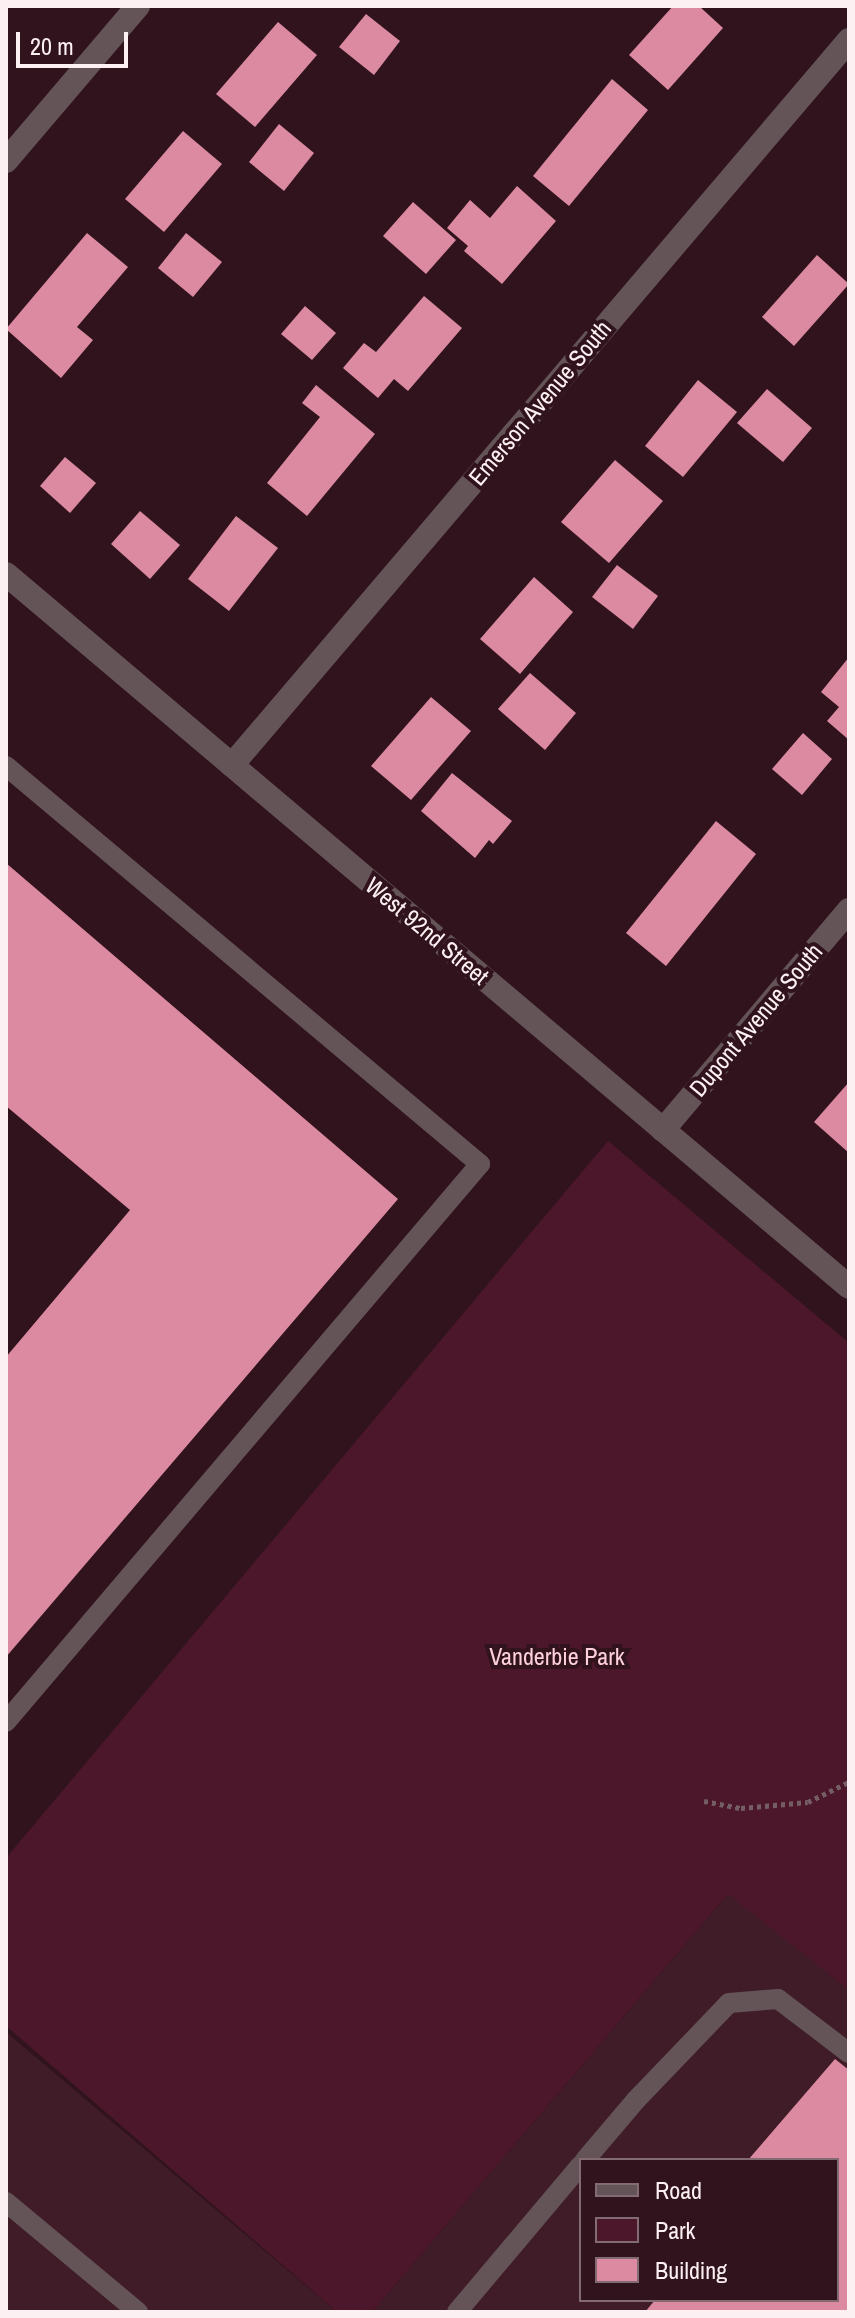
<!DOCTYPE html>
<style>
body{margin:0}
#map{position:relative;width:855px;height:2318px;overflow:hidden;background:#30131c;font-family:"Archivo Narrow",sans-serif}
div>[style]{position:absolute}
[style*='--x']{left:calc(var(--x)*1px);top:calc(var(--y)*1px);width:calc(var(--w)*1px);rotate:calc(var(--a)*1deg)}
.built>*{inset:0;background:#3f1c27}
.green>*{inset:0;background:#4c172a}
.building>*{inset:0;background:#db8aa1}
.path>*{height:5px;margin-top:-2.5px;transform-origin:0;background:repeating-linear-gradient(90deg,#755d64 0 4px,transparent 0 8px)}
.lane>*{height:20px;margin:-10px;padding:0 10px;transform-origin:10px;border-radius:10px;background:#645458}
.street>*{height:24px;margin:-12px;padding:0 12px;transform-origin:12px;border-radius:12px;background:#645458}
span{translate:-50% -50%;white-space:nowrap;text-align:center;line-height:1.15;-webkit-text-stroke:8px #30131c;paint-order:stroke}
.street-label{font-size:24px;color:#fdf0f3}
.park-label{font-size:24px;color:#fdd0db}
.frame{position:absolute;inset:0;border:8px solid #fdf0f3;pointer-events:none}
.legend{position:absolute;left:579px;top:2158px;width:260px;height:144px;box-sizing:border-box;background:#30131c;border:2px solid #826b72;margin:0;padding:10px 14px;list-style:none;font-size:24px;color:#fdf0f3}
.legend li{display:flex;align-items:center;gap:16px;height:40px}
.legend b{width:40px;border:2px solid #826b72}
.scale{position:absolute;left:16px;top:32px;width:112px;height:36px;box-sizing:border-box;border:4px solid #fdf0f3;border-top:0;padding-left:10px;font-size:24px;line-height:28px;white-space:nowrap;color:#fdf0f3;-webkit-text-stroke:6px #30131c;paint-order:stroke}
</style>
<div id="map">
<div class="built">
<div style="clip-path:polygon(evenodd,729px 1893px,849px 1990px,849px 2312px,372px 2312px,729px 1893px,581px 2160px,837px 2160px,837px 2300px,581px 2300px,581px 2160px)"></div>
<div style="clip-path:polygon(6px 2032px,337px 2312px,6px 2312px)"></div>
</div>
<div class="green">
<div style="clip-path:polygon(608px 1141px,849px 1343px,849px 1990px,728px 1894px,372px 2312px,337px 2312px,6px 2026px,6px 1858px)"></div>
</div>
<div class="building">
<div style="clip-path:polygon(673px 6px,699px 6px,723px 28px,668px 90px,629px 55px)"></div>
<div style="clip-path:polygon(366px 14px,400px 41px,374px 75px,339px 47px)"></div>
<div style="clip-path:polygon(278px 22px,317px 55px,255px 127px,216px 94px)"></div>
<div style="clip-path:polygon(612px 79px,648px 110px,569px 206px,533px 176px)"></div>
<div style="clip-path:polygon(279px 124px,314px 153px,284px 191px,249px 162px)"></div>
<div style="clip-path:polygon(183px 131px,222px 164px,164px 232px,125px 199px)"></div>
<div style="clip-path:polygon(517px 186px,556px 221px,502px 284px,464px 251px,468px 246px,447px 228px,470px 200px,490px 218px)"></div>
<div style="clip-path:polygon(413px 202px,456px 240px,426px 274px,383px 236px)"></div>
<div style="clip-path:polygon(87px 233px,128px 267px,77px 327px,93px 340px,61px 378px,6px 329px)"></div>
<div style="clip-path:polygon(186px 233px,222px 262px,193px 297px,158px 268px)"></div>
<div style="clip-path:polygon(817px 255px,849px 284px,794px 346px,762px 317px)"></div>
<div style="clip-path:polygon(424px 296px,462px 328px,408px 391px,394px 379px,378px 398px,343px 368px,364px 343px,376px 352px)"></div>
<div style="clip-path:polygon(305px 306px,336px 333px,312px 360px,281px 334px)"></div>
<div style="clip-path:polygon(698px 380px,737px 412px,683px 477px,645px 446px)"></div>
<div style="clip-path:polygon(316px 385px,375px 434px,307px 516px,267px 483px,320px 417px,302px 403px)"></div>
<div style="clip-path:polygon(767px 389px,812px 428px,783px 462px,737px 423px)"></div>
<div style="clip-path:polygon(65px 457px,96px 483px,70px 513px,40px 486px)"></div>
<div style="clip-path:polygon(615px 460px,663px 501px,609px 563px,561px 522px)"></div>
<div style="clip-path:polygon(140px 511px,180px 545px,150px 579px,111px 544px)"></div>
<div style="clip-path:polygon(236px 516px,278px 548px,229px 611px,188px 579px)"></div>
<div style="clip-path:polygon(617px 565px,658px 596px,633px 629px,592px 597px)"></div>
<div style="clip-path:polygon(534px 577px,573px 612px,520px 674px,480px 639px)"></div>
<div style="clip-path:polygon(849px 657px,849px 740px,827px 721px,839px 707px,821px 692px)"></div>
<div style="clip-path:polygon(530px 673px,576px 713px,545px 750px,498px 709px)"></div>
<div style="clip-path:polygon(431px 697px,471px 731px,411px 800px,371px 766px)"></div>
<div style="clip-path:polygon(803px 733px,832px 759px,802px 795px,772px 769px)"></div>
<div style="clip-path:polygon(452px 773px,512px 821px,493px 844px,489px 840px,475px 858px,421px 811px)"></div>
<div style="clip-path:polygon(716px 821px,756px 854px,666px 966px,626px 933px)"></div>
<div style="clip-path:polygon(6px 863px,398px 1199px,6px 1657px,6px 1357px,130px 1210px,6px 1106px)"></div>
<div style="clip-path:polygon(849px 1082px,849px 1153px,814px 1122px)"></div>
<div style="clip-path:polygon(835px 2059px,849px 2070px,849px 2312px,645px 2312px,655px 2300px,837px 2300px,837px 2160px,748px 2160px)"></div>
</div>
<div class="path">
<div style="--x:704;--y:1801;--w:38;--a:11"></div>
<div style="--x:741;--y:1808;--w:67;--a:-5.1"></div>
<div style="--x:808;--y:1802;--w:46;--a:-26"></div>
</div>
<div class="lane">
<div style="--x:6;--y:766;--w:619;--a:40.02"></div>
<div style="--x:480;--y:1164;--w:732;--a:130.35"></div>
<div style="--x:585;--y:2160;--w:79;--a:-49.6"></div>
<div style="--x:636;--y:2100;--w:134;--a:-46.2"></div>
<div style="--x:729;--y:2003;--w:49;--a:-4.7"></div>
<div style="--x:778;--y:1999;--w:89;--a:37.3"></div>
<div style="--x:6;--y:2202;--w:172;--a:39.8"></div>
<div style="--x:457;--y:2312;--w:192;--a:-49.9"></div>
</div>
<div class="street">
<div style="--x:6;--y:161;--w:204;--a:-49.6"></div>
<div style="--x:6;--y:574;--w:1104;--a:40.22"></div>
<div style="--x:232;--y:765;--w:952;--a:-49.6"></div>
<div style="--x:663;--y:1130;--w:288;--a:-49.8"></div>
</div>
<div class="street-label">
<span style="left:540px;top:403px;rotate:-50deg">Emerson Avenue South</span>
<span style="left:427px;top:931px;rotate:40deg">West 92nd Street</span>
<span style="left:756px;top:1020px;rotate:-50deg">Dupont Avenue South</span>
</div>
<div class="park-label">
<span style="left:557px;top:1657px">Vanderbie Park</span>
</div>
<div class="frame"></div>
<ul class="legend">
<li><b style="height:10px;background:#645458"></b>Road</li>
<li><b style="height:22px;background:#4c172a"></b>Park</li>
<li><b style="height:22px;background:#db8aa1"></b>Building</li>
</ul>
<div class="scale">20 m</div>
</div>
